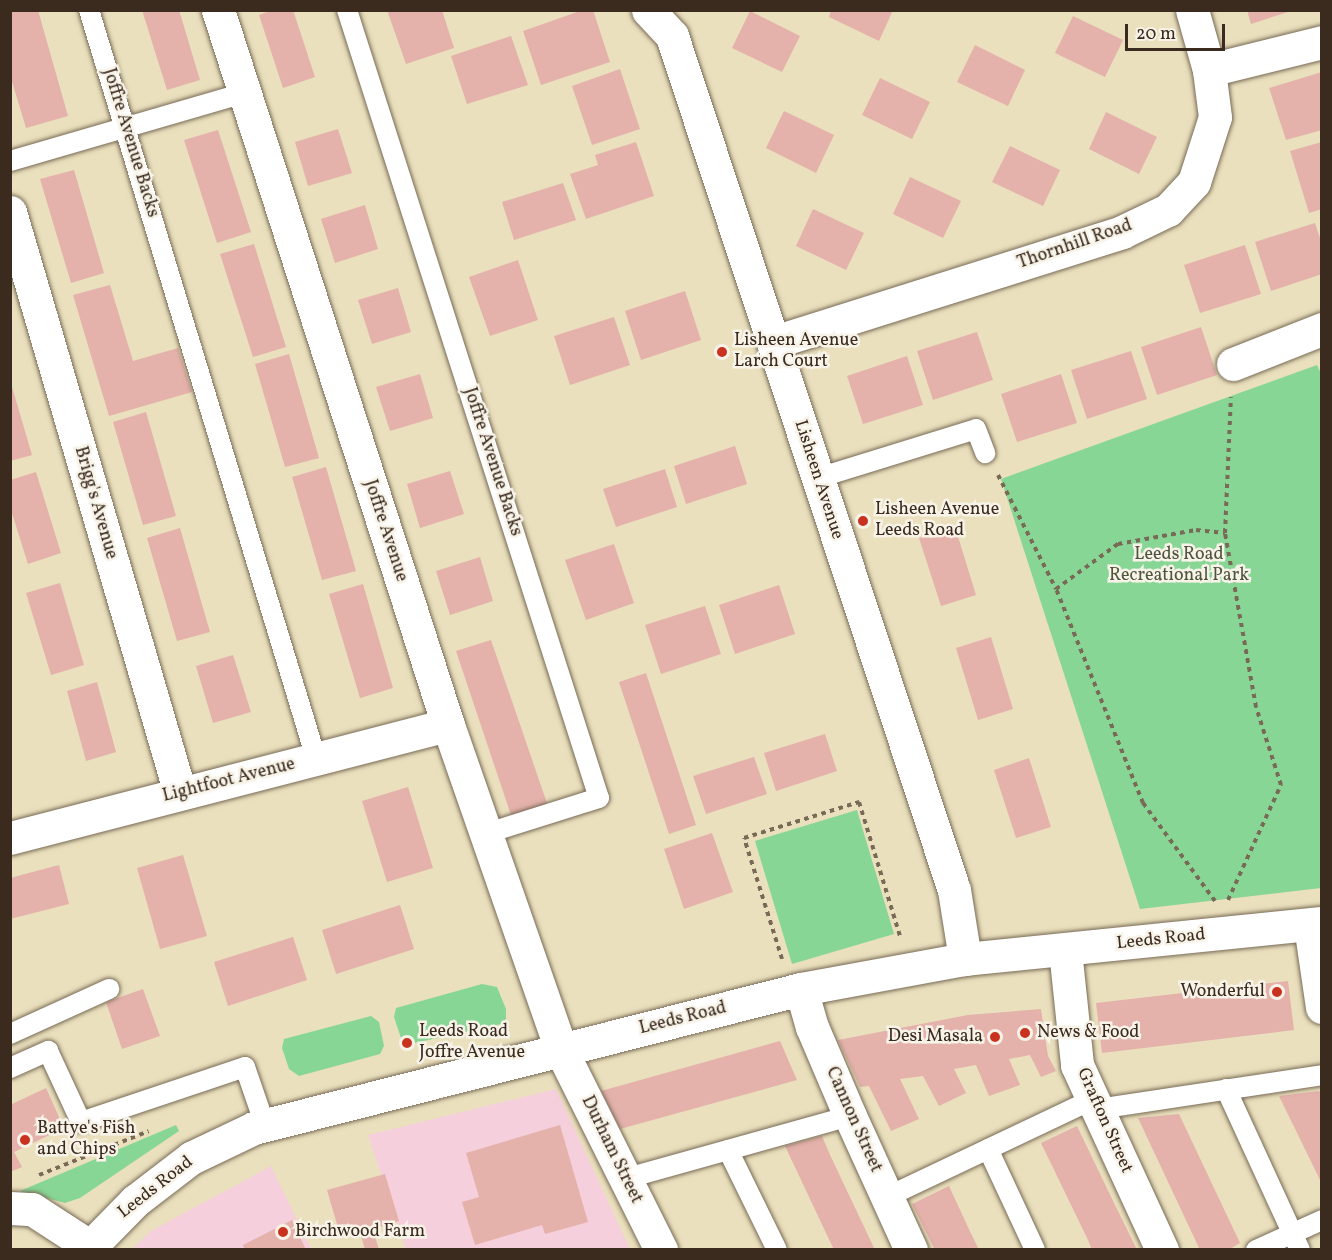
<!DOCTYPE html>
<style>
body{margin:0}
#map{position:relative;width:1332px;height:1260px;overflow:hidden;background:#eae0bd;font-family:Vollkorn,serif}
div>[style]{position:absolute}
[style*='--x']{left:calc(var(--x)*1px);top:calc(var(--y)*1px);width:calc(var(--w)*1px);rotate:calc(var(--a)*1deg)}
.built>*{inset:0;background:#f5cfdb}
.green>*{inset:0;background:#87d695}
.building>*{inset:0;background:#e4b1ab}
.path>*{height:4px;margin-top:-2px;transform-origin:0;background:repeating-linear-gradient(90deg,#786a56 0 4.5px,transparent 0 9px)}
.roads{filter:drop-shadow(0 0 2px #786a56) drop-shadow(0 0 2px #786a56)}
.service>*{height:20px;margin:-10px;padding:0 10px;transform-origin:10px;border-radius:10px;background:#fff}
.minor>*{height:33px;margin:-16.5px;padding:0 16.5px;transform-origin:16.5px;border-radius:16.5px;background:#fff}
.primary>*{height:33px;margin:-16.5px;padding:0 16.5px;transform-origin:16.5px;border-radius:16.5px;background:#fff}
.dots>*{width:16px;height:16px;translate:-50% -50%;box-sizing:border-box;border:3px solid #f7f3e8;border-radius:50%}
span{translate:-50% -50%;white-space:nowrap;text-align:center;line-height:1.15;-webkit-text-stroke:5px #f7f3e8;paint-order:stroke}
.street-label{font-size:18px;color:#3b2a1e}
.poi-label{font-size:18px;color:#3b2a1e}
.left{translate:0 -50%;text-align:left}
.right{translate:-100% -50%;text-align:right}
.park-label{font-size:18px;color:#4e553c}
.frame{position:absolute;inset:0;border:12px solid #3b2a1e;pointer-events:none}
.scale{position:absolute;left:1125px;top:24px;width:100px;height:27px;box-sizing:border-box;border:3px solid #3b2a1e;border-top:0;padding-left:8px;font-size:18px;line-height:21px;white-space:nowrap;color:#3b2a1e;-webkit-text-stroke:4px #f7f3e8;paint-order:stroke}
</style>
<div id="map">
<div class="built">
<div style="clip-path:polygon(556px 1089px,630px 1249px,406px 1249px,368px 1135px)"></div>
<div style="clip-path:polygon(271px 1166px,311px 1249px,131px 1250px,151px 1231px)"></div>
</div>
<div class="green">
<div style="clip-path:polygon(1317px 365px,1322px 376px,1321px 888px,1140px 909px,1001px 479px)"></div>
<div style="clip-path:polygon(857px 810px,894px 934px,792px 964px,755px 841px)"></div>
<div style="clip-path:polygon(482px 984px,497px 987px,506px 1009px,506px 1023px,410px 1044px,401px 1038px,394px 1017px,396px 1008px)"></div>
<div style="clip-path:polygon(371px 1016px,379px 1022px,384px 1046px,380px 1054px,299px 1076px,289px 1069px,282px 1048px,284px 1039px)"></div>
<div style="clip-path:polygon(176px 1125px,179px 1131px,80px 1198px,65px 1203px,20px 1191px)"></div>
</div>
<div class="building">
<div style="clip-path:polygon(10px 10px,38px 10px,68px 116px,26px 128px,10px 75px)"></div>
<div style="clip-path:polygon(142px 10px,179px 10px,200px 80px,167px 90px)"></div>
<div style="clip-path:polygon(273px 10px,293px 10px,315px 77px,283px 88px,259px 15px)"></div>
<div style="clip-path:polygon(387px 10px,442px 10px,454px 48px,406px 64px)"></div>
<div style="clip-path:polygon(583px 10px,593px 10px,610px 62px,541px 85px,523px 31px)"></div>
<div style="clip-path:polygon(831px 10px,893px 10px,879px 41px,829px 17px)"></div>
<div style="clip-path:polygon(1247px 10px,1291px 10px,1291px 11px,1251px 24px)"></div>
<div style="clip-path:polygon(750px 11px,800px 36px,782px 72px,732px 48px)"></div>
<div style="clip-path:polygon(1073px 16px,1123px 40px,1105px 77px,1055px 53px)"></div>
<div style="clip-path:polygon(511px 36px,528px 85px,467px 104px,451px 56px)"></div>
<div style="clip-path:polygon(975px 45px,1025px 70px,1008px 106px,957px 82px)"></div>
<div style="clip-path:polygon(620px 69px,640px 129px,592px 145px,572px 86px)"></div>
<div style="clip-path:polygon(1322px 72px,1322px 130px,1286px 140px,1269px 88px)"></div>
<div style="clip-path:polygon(880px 78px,930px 102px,912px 139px,862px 115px)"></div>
<div style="clip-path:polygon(784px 111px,834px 135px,816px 173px,766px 148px)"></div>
<div style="clip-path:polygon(1106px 112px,1157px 137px,1139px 174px,1089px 149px)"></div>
<div style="clip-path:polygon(338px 129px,352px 173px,308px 186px,295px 142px)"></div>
<div style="clip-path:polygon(218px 130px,251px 232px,217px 243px,184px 140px)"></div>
<div style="clip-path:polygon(636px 142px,654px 196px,586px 219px,570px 174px,598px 165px,595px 155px)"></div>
<div style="clip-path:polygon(1322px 142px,1322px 209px,1309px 213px,1290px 151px)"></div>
<div style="clip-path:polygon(1010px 146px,1060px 170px,1043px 206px,992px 182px)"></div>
<div style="clip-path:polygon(74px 170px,104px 273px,71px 283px,40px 179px)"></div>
<div style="clip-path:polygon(910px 177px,961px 201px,943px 238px,893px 214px)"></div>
<div style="clip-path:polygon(563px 183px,576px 220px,514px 240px,502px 202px)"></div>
<div style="clip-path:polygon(365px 205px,378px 249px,335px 263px,321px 219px)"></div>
<div style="clip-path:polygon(813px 209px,864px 233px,846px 270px,796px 246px)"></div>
<div style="clip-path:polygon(1315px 223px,1322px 244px,1322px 274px,1271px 291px,1255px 242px)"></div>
<div style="clip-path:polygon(254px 244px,286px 347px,253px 357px,220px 254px)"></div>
<div style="clip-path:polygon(1245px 245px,1261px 294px,1200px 313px,1184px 265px)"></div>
<div style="clip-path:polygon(518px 260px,538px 320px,490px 336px,469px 277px)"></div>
<div style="clip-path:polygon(110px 285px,133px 361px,178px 348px,192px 392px,109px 416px,73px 295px)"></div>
<div style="clip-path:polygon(398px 288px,411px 332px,372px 344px,358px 300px)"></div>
<div style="clip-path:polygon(685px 291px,701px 340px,641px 360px,625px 311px)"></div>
<div style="clip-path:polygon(614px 317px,630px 365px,570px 385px,554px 336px)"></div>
<div style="clip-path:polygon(1201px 327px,1217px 375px,1157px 395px,1141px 347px)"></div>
<div style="clip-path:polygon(977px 332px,993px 380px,933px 400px,917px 351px)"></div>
<div style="clip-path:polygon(1131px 351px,1147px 399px,1087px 419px,1071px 370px)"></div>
<div style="clip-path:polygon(289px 354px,319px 458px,285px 467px,255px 364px)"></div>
<div style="clip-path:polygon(907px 356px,923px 405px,863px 424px,847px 376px)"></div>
<div style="clip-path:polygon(420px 374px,433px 418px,390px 431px,376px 387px)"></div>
<div style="clip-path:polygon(1061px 374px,1077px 423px,1017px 442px,1001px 394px)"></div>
<div style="clip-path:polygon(10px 380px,32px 455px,10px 461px)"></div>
<div style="clip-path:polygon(146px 412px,176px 516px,143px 525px,113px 422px)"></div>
<div style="clip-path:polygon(735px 446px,747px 484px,686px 504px,674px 466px)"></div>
<div style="clip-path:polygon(326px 467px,356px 571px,322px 580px,292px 477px)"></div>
<div style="clip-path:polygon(665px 469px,677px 507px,616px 527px,603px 489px)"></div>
<div style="clip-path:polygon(450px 471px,464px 514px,420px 528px,407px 484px)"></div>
<div style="clip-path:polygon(36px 472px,61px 553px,28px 564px,10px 507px,10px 480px)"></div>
<div style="clip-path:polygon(955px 527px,976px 595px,941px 606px,919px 538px)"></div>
<div style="clip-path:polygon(180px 528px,210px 632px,177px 641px,147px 538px)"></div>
<div style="clip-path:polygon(614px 544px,634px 603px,586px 620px,565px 560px)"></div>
<div style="clip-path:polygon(480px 557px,493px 601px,450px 615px,436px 571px)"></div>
<div style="clip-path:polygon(60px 583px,84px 665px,51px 675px,26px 593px)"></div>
<div style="clip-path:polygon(363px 584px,393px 688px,360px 698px,329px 594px)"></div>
<div style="clip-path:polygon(779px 585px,795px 634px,735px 654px,719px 605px)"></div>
<div style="clip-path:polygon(705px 606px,721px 654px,661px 674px,645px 625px)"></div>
<div style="clip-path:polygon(991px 637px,1013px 709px,978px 720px,956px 648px)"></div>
<div style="clip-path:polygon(491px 640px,550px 812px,514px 824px,456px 651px)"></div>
<div style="clip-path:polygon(233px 655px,251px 712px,213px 723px,196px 666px)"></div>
<div style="clip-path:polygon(646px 673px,696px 825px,669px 834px,619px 682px)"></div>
<div style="clip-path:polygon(97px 682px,116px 752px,86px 761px,67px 691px)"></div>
<div style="clip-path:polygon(825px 734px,837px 771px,776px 791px,764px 753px)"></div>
<div style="clip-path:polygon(754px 757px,767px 794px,706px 814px,693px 776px)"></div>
<div style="clip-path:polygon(1029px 758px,1051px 827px,1016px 838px,994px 770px)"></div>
<div style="clip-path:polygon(408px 787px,433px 868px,387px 882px,362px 801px)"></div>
<div style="clip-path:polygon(712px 833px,733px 892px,684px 909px,664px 849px)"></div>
<div style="clip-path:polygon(183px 855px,207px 936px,160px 949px,137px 868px)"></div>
<div style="clip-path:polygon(59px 865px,69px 904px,10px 919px,10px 878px)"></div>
<div style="clip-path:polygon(400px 905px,414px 949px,336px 974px,322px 930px)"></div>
<div style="clip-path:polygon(293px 937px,307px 980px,228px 1006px,214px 962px)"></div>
<div style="clip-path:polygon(1288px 981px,1294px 1030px,1102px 1053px,1096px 1003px)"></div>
<div style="clip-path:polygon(143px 989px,160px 1036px,122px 1049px,106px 1002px)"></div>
<div style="clip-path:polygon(1041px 1009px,1048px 1056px,1056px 1071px,1041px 1077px,1030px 1055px,1009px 1059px,1020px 1085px,989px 1096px,976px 1065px,954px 1069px,966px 1093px,939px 1106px,923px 1076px,900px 1079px,919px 1119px,891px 1131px,869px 1086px,860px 1087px,838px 1040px,968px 1015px)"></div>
<div style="clip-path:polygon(780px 1041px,797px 1080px,620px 1129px,601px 1091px)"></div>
<div style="clip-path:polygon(46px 1088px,64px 1128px,14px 1152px,22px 1167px,10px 1172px,10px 1105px)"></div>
<div style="clip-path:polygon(1319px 1091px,1322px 1095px,1322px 1184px,1279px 1096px)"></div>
<div style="clip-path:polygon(1179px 1114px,1240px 1243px,1228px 1250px,1200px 1250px,1138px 1118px)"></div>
<div style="clip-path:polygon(560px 1125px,588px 1222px,545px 1234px,542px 1225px,475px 1245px,462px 1202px,479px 1197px,466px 1153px)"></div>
<div style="clip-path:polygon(1077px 1126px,1114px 1203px,1137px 1250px,1092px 1250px,1088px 1240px,1041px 1143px)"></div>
<div style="clip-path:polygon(822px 1136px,831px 1157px,875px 1250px,834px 1250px,785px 1146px)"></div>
<div style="clip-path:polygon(385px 1174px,399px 1221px,373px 1229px,379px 1250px,365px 1250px,360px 1232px,341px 1238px,327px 1190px)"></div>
<div style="clip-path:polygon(949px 1186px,967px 1225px,979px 1250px,935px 1250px,912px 1204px)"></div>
<div style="clip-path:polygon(292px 1220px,306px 1250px,245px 1250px,243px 1245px)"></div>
</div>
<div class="path">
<div style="--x:998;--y:475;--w:128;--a:63"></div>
<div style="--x:1228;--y:900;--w:127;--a:-65.3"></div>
<div style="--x:1281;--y:785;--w:82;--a:-107.8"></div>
<div style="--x:1256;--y:707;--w:177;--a:-100.1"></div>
<div style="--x:1225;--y:533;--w:136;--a:-87.5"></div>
<div style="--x:1215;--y:901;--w:122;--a:-126.3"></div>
<div style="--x:1143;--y:803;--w:231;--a:-112.1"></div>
<div style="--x:1056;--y:589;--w:77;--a:-36"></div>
<div style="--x:1118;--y:544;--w:79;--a:-10.2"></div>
<div style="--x:1196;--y:530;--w:29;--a:6"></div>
<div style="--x:782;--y:959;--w:127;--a:-107.4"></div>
<div style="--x:744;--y:838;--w:121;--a:-17.4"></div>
<div style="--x:859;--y:802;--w:140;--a:73"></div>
<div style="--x:39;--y:1175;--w:118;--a:-21.8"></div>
</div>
<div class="roads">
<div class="service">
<div style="--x:89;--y:10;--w:782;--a:73.12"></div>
<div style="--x:347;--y:10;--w:827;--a:72.27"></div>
<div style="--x:599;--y:798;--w:120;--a:162.5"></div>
<div style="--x:10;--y:161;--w:244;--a:-16.2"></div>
<div style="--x:818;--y:478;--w:165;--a:-17.2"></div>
<div style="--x:976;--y:429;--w:26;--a:69"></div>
<div style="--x:10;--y:1034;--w:109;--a:-24.4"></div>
<div style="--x:10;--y:1068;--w:42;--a:-24.1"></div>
<div style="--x:48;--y:1051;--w:78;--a:65.1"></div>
<div style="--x:81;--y:1122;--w:173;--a:-18.5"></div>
<div style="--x:245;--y:1067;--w:61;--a:71"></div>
<div style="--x:1226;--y:1089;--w:177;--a:65.3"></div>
<div style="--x:1098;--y:1109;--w:227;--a:-8.6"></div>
<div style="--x:988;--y:1149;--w:111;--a:65"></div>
<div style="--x:728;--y:1150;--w:111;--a:63.9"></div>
<div style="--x:624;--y:1179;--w:235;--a:-15.6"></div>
<div style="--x:887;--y:1197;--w:228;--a:-25.4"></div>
<div style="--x:1256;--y:1250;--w:72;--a:-24.4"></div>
</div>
<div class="minor">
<div style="--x:218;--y:10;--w:751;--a:72.17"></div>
<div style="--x:448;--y:725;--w:344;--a:70.8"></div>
<div style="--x:561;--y:1050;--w:224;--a:63.4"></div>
<div style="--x:648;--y:10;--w:35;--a:47"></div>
<div style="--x:672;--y:36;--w:899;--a:71.73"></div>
<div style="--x:954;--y:890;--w:70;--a:80.9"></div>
<div style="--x:1209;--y:70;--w:116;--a:-13.9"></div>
<div style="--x:10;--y:212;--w:605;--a:73.69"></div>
<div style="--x:774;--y:342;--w:365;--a:-17.5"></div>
<div style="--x:1122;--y:232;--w:51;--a:-25.6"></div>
<div style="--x:1168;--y:210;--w:38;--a:-47"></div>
<div style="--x:1194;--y:182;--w:68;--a:-72.1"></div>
<div style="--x:1215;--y:117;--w:47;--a:-97.3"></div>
<div style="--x:1209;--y:70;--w:62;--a:-105.8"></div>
<div style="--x:1233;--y:364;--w:96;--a:-21.5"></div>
<div style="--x:10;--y:838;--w:452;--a:-14.5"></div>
<div style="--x:1310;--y:925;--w:83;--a:81.7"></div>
<div style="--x:1065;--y:950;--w:116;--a:84"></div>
<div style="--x:1077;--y:1065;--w:204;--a:65.3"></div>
<div style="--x:801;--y:989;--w:40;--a:74"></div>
<div style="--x:812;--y:1027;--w:97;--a:66.9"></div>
<div style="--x:850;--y:1116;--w:147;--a:65.5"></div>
<div style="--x:10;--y:1208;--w:22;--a:3"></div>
<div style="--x:32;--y:1209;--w:68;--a:33"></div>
</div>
<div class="primary">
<div style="--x:87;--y:1250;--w:69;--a:-45.6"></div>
<div style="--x:135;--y:1201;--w:71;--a:-37.5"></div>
<div style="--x:191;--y:1158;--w:70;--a:-25.5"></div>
<div style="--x:254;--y:1128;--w:564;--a:-14.26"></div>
<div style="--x:801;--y:989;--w:167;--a:-10.4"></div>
<div style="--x:965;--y:959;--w:359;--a:-5.8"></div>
</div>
</div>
<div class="dots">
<div style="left:722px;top:352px;background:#c8321e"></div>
<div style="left:863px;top:521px;background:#c8321e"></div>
<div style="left:1277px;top:992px;background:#c8321e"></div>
<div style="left:1025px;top:1033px;background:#c8321e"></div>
<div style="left:995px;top:1037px;background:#c8321e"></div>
<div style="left:407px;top:1043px;background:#c8321e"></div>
<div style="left:25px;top:1140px;background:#c8321e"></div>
<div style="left:283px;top:1232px;background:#c8321e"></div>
</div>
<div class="street-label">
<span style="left:130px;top:143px;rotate:73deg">Joffre Avenue Backs</span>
<span style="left:1075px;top:245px;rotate:-19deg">Thornhill Road</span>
<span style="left:492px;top:462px;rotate:72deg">Joffre Avenue Backs</span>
<span style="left:818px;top:480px;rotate:72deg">Lisheen Avenue</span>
<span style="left:95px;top:503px;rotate:74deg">Brigg's Avenue</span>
<span style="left:385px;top:531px;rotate:72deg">Joffre Avenue</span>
<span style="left:229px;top:781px;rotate:-14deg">Lightfoot Avenue</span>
<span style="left:1161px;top:940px;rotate:-6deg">Leeds Road</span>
<span style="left:683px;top:1019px;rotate:-14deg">Leeds Road</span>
<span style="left:853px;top:1120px;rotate:66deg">Cannon Street</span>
<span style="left:1104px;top:1121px;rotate:66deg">Grafton Street</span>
<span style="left:611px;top:1150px;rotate:64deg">Durham Street</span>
<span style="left:156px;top:1188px;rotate:-38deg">Leeds Road</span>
</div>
<div class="poi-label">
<span class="left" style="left:734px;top:352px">Lisheen Avenue<br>Larch Court</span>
<span class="left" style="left:875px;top:521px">Lisheen Avenue<br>Leeds Road</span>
<span class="right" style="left:1265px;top:992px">Wonderful</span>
<span class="left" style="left:419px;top:1043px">Leeds Road<br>Joffre Avenue</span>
<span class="left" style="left:1037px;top:1033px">News &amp; Food</span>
<span class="right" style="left:983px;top:1037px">Desi Masala</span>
<span class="left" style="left:37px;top:1140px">Battye's Fish<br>and Chips</span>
<span class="left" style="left:295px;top:1232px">Birchwood Farm</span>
</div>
<div class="park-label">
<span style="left:1179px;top:566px">Leeds Road<br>Recreational Park</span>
</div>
<div class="frame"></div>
<div class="scale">20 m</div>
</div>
